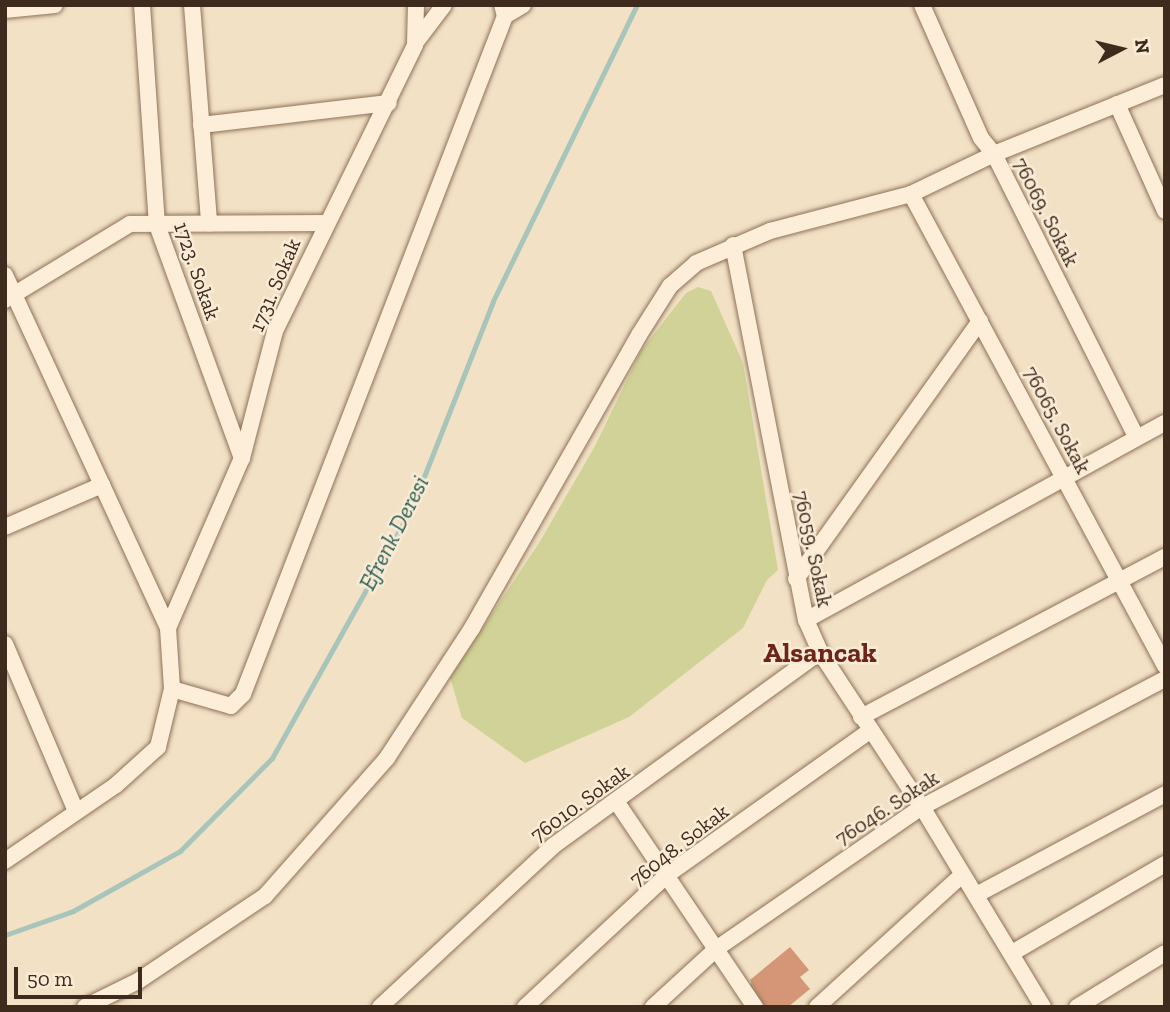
<!DOCTYPE html>
<style>
body{margin:0}
#map{position:relative;width:1170px;height:1012px;overflow:hidden;background:#f2e1c5;font-family:"Zilla Slab",serif}
div>[style]{position:absolute}
[style*='--x']{left:calc(var(--x)*1px);top:calc(var(--y)*1px);width:calc(var(--w)*1px);rotate:calc(var(--a)*1deg)}
.green>*{inset:0;background:#d0d297}
.shadow>*{inset:0;background:#0003}
.stream>*{height:5px;margin:-2.5px;padding:0 2.5px;transform-origin:2.5px;border-radius:2.5px;background:#a7c5ba}
.building>*{inset:0;background:#d49677}
.roads{filter:drop-shadow(0 0 2px #8f7159) drop-shadow(0 0 2px #8f7159)}
.minor>*{height:16px;margin:-8px;padding:0 8px;transform-origin:8px;border-radius:8px;background:#fceed9}
span{translate:-50% -50%;white-space:nowrap;text-align:center;line-height:1.15;-webkit-text-stroke:5px #f9ebd5;paint-order:stroke}
.street-label{font-size:21px;color:#3e2b1e}
.water-label{font-size:23px;color:#2c5f57;font-style:italic}
.district-label{font-size:28px;color:#6f2419;font-weight:700}
.frame{position:absolute;inset:0;border:7px solid #3e2b1e;pointer-events:none}
.north{position:absolute;left:1086px;top:14px;width:70px;height:70px;-webkit-text-stroke:5px #f9ebd5;paint-order:stroke;rotate:83deg;font-size:19px;font-weight:700;line-height:28px;text-align:center;color:#3e2b1e}
.north::after{content:'';display:block;margin:auto;width:24px;height:32px;background:#3e2b1e;clip-path:polygon(50% 0,100% 100%,50% 72%,0 100%)}
.scale{position:absolute;left:14px;top:967px;width:128px;height:32px;box-sizing:border-box;border:4px solid #3e2b1e;border-top:0;padding-left:9px;font-size:21px;line-height:24px;white-space:nowrap;color:#3e2b1e;-webkit-text-stroke:5px #f9ebd5;paint-order:stroke}
</style>
<div id="map">
<div class="green">
<div style="clip-path:polygon(698px 287px,711px 291px,743px 363px,778px 570px,767px 580px,743px 628px,629px 717px,525px 763px,462px 718px,450px 677px,539px 543px,595px 446px,641px 351px,686px 293px)"></div>
</div>
<div class="shadow">
<div style="clip-path:polygon(790px 950px,799px 978px,788px 1007px,753px 1007px,743px 990px)"></div>
</div>
<div class="stream">
<div style="--x:5;--y:935;--w:72;--a:-19.4"></div>
<div style="--x:73;--y:911;--w:123;--a:-29.3"></div>
<div style="--x:180;--y:851;--w:131;--a:-45.3"></div>
<div style="--x:272;--y:758;--w:287;--a:-60.8"></div>
<div style="--x:412;--y:507;--w:221;--a:-68.5"></div>
<div style="--x:493;--y:301;--w:329;--a:-64.1"></div>
</div>
<div class="building">
<div style="clip-path:polygon(790px 947px,809px 970px,800px 977px,810px 989px,788px 1007px,765px 1007px,750px 980px)"></div>
</div>
<div class="roads">
<div class="minor">
<div style="--x:142;--y:5;--w:221;--a:86.1"></div>
<div style="--x:157;--y:225;--w:248;--a:70"></div>
<div style="--x:192;--y:5;--w:219;--a:85.5"></div>
<div style="--x:922;--y:5;--w:145;--a:66.1"></div>
<div style="--x:981;--y:138;--w:21;--a:51"></div>
<div style="--x:994;--y:154;--w:316;--a:63.3"></div>
<div style="--x:5;--y:10;--w:50;--a:-5.7"></div>
<div style="--x:505;--y:16;--w:21;--a:-31"></div>
<div style="--x:416;--y:42;--w:46;--a:-52.9"></div>
<div style="--x:1117;--y:104;--w:117;--a:65.8"></div>
<div style="--x:201;--y:125;--w:189;--a:-6.7"></div>
<div style="--x:911;--y:194;--w:536;--a:61.71"></div>
<div style="--x:733;--y:245;--w:382;--a:79"></div>
<div style="--x:806;--y:620;--w:35;--a:66"></div>
<div style="--x:820;--y:652;--w:186;--a:56.7"></div>
<div style="--x:922;--y:807;--w:234;--a:58.8"></div>
<div style="--x:5;--y:275;--w:389;--a:65.2"></div>
<div style="--x:168;--y:628;--w:61;--a:86.2"></div>
<div style="--x:172;--y:689;--w:60;--a:103.6"></div>
<div style="--x:158;--y:747;--w:57;--a:137.9"></div>
<div style="--x:116;--y:785;--w:135;--a:145.6"></div>
<div style="--x:5;--y:300;--w:146;--a:-31.3"></div>
<div style="--x:130;--y:224;--w:194;--a:-0.3"></div>
<div style="--x:5;--y:527;--w:106;--a:-23.4"></div>
<div style="--x:796;--y:579;--w:317;--a:-54.5"></div>
<div style="--x:806;--y:620;--w:409;--a:-28.8"></div>
<div style="--x:168;--y:628;--w:185;--a:-66.5"></div>
<div style="--x:242;--y:458;--w:131;--a:-75.4"></div>
<div style="--x:275;--y:331;--w:318;--a:-63.9"></div>
<div style="--x:415;--y:45;--w:40;--a:-88.6"></div>
<div style="--x:5;--y:644;--w:181;--a:67"></div>
<div style="--x:172;--y:689;--w:61;--a:16.1"></div>
<div style="--x:231;--y:706;--w:17;--a:-45"></div>
<div style="--x:243;--y:694;--w:727;--a:-68.87"></div>
<div style="--x:505;--y:16;--w:11;--a:-105"></div>
<div style="--x:861;--y:717;--w:344;--a:-27.8"></div>
<div style="--x:616;--y:801;--w:249;--a:56"></div>
<div style="--x:976;--y:895;--w:214;--a:-28.1"></div>
<div style="--x:1012;--y:953;--w:177;--a:-30.2"></div>
<div style="--x:85;--y:1007;--w:59;--a:-26.1"></div>
<div style="--x:138;--y:981;--w:153;--a:-33.8"></div>
<div style="--x:265;--y:896;--w:184;--a:-48.5"></div>
<div style="--x:387;--y:758;--w:155;--a:-56.8"></div>
<div style="--x:472;--y:628;--w:337;--a:-60.3"></div>
<div style="--x:639;--y:335;--w:58;--a:-57.7"></div>
<div style="--x:670;--y:286;--w:35;--a:-41"></div>
<div style="--x:696;--y:263;--w:81;--a:-23.4"></div>
<div style="--x:770;--y:231;--w:146;--a:-14.7"></div>
<div style="--x:911;--y:194;--w:92;--a:-25.7"></div>
<div style="--x:994;--y:154;--w:184;--a:-22"></div>
<div style="--x:380;--y:1007;--w:236;--a:-42.9"></div>
<div style="--x:553;--y:846;--w:330;--a:-36"></div>
<div style="--x:525;--y:1007;--w:194;--a:-42.9"></div>
<div style="--x:667;--y:875;--w:249;--a:-35.4"></div>
<div style="--x:653;--y:1007;--w:86;--a:-42.6"></div>
<div style="--x:716;--y:949;--w:250;--a:-34.6"></div>
<div style="--x:922;--y:807;--w:275;--a:-27.8"></div>
<div style="--x:817;--y:1007;--w:196;--a:-42.3"></div>
<div style="--x:1077;--y:1007;--w:103;--a:-31.5"></div>
</div>
</div>
<div class="street-label">
<span style="left:1046px;top:212px;rotate:63deg">76069. Sokak</span>
<span style="left:197px;top:271px;rotate:71deg">1723. Sokak</span>
<span style="left:275px;top:285px;rotate:-67deg">1731. Sokak</span>
<span style="left:1057px;top:420px;rotate:62deg">76065. Sokak</span>
<span style="left:813px;top:549px;rotate:78deg">76059. Sokak</span>
<span style="left:580px;top:803px;rotate:-36deg">76010. Sokak</span>
<span style="left:887px;top:808px;rotate:-33deg">76046. Sokak</span>
<span style="left:679px;top:845px;rotate:-38deg">76048. Sokak</span>
</div>
<div class="water-label">
<span style="left:394px;top:533px;rotate:-63deg">Efrenk Deresi</span>
</div>
<div class="district-label">
<span style="left:820px;top:653px">Alsancak</span>
</div>
<div class="frame"></div>
<div class="north">N</div>
<div class="scale">50 m</div>
</div>
